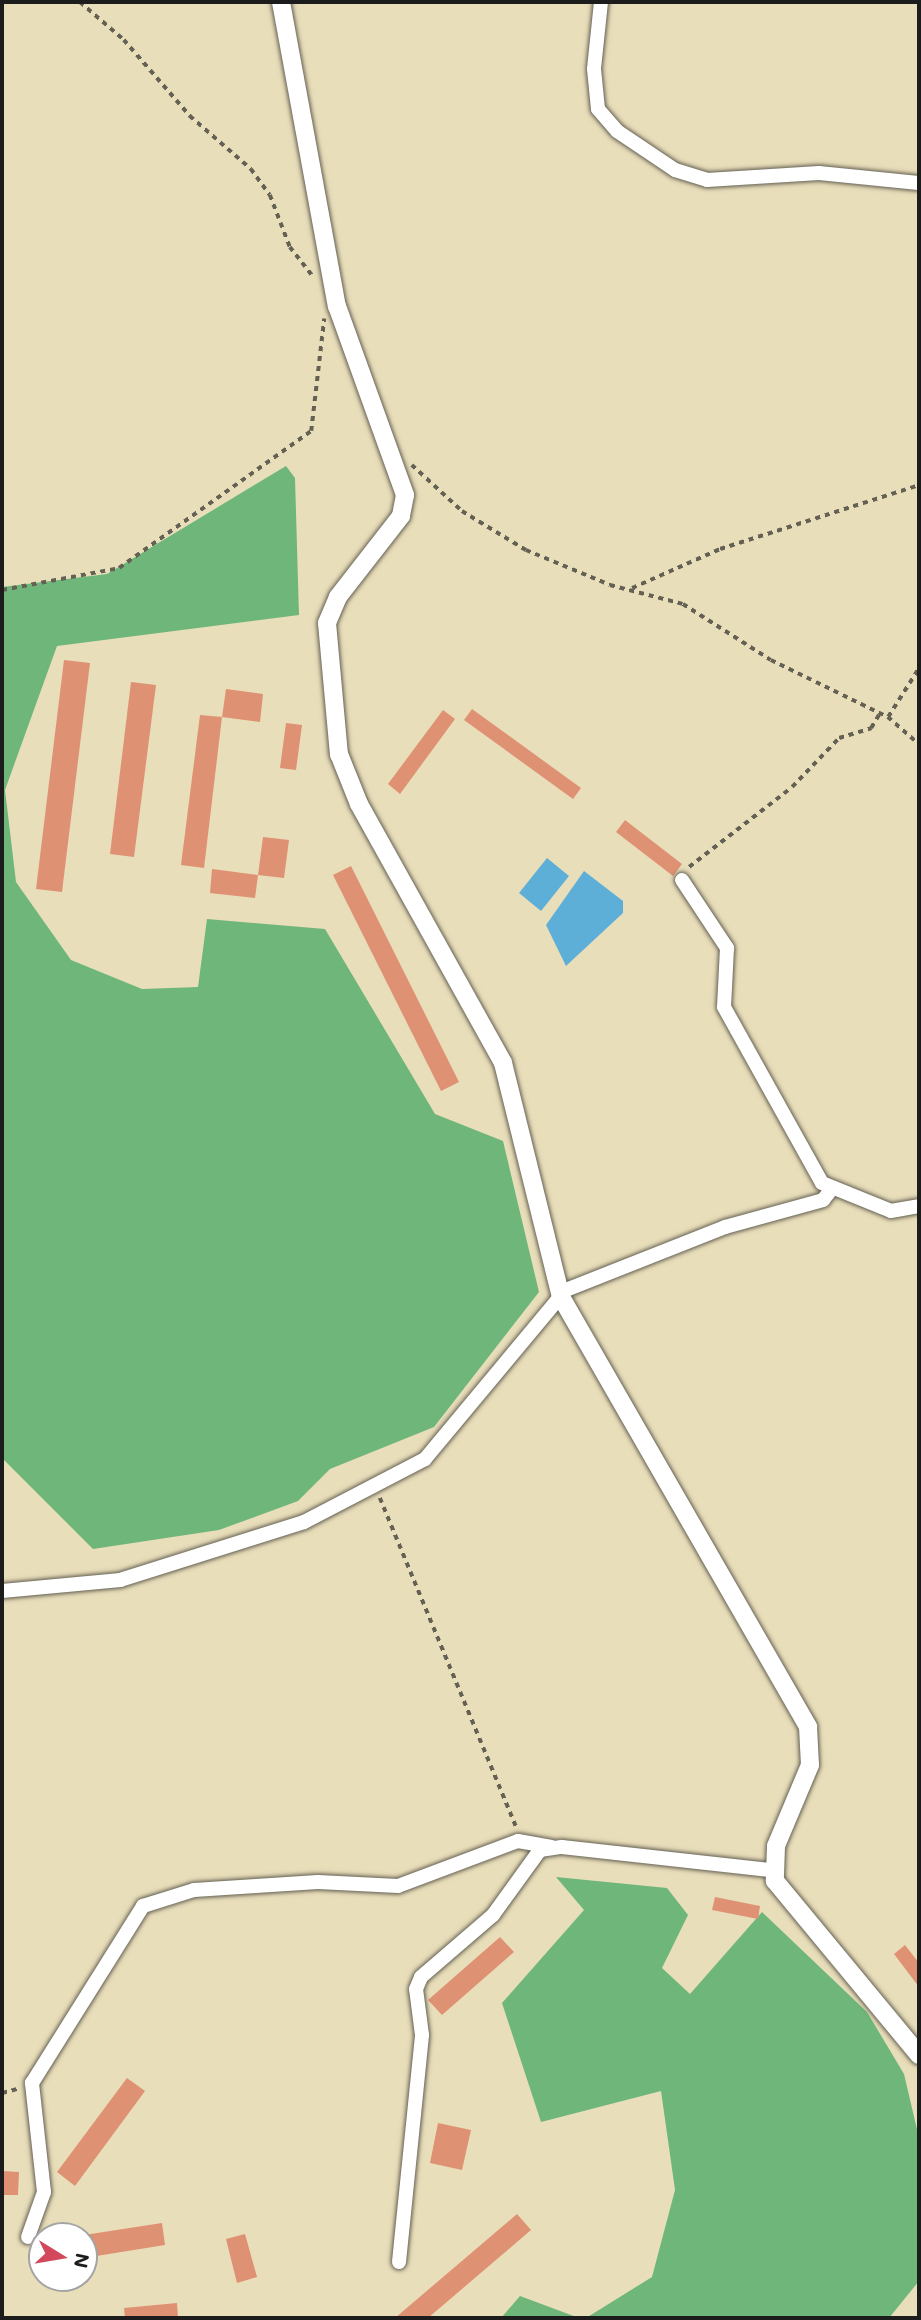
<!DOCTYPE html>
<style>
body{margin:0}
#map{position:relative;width:921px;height:2320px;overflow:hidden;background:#e9deba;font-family:Mali,sans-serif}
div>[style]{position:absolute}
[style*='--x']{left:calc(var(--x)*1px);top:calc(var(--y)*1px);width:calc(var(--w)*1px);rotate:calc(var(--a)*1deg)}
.forest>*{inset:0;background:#6fb67b}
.water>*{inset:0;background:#5eafd8}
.building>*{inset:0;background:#df9173}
.path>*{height:3.5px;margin-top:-1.75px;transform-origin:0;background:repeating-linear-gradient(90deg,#646053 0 5px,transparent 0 10px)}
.roads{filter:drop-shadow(0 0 2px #646053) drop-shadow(0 0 2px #646053)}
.minor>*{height:14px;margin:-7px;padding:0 7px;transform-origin:7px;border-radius:7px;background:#fff}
.tertiary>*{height:18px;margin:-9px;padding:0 9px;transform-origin:9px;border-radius:9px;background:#fff}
span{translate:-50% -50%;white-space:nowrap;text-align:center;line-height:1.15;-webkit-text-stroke:5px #fff;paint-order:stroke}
.frame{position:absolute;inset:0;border:4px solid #1c1c1c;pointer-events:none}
.north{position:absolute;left:28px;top:2222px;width:70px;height:70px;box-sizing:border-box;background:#fff;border:2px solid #a4a4a4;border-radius:50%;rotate:101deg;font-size:19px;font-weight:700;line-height:28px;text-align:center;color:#1c1c1c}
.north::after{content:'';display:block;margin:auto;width:24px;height:32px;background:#d1495b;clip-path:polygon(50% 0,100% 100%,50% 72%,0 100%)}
</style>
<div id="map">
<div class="forest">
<div style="clip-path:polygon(286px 466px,295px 478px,299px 615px,57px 646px,5px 790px,16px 882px,71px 960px,142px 989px,198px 987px,207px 919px,325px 929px,435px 1114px,503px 1141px,539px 1292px,434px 1427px,330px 1469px,298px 1501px,219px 1530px,93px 1549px,2px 1458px,2px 587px,107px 574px)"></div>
<div style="clip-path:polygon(556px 1877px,667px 1888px,688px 1915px,662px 1968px,690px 1994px,762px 1912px,867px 2012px,904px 2074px,919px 2138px,919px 2281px,889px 2318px,586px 2318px,652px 2277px,675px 2190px,661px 2091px,541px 2122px,502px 2003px,584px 1910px)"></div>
<div style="clip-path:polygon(520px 2296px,579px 2318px,501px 2318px)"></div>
</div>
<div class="water">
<div style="clip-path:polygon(547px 858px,569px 876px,541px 911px,519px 893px)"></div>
<div style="clip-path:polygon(584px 871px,623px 901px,623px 913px,566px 966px,546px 925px)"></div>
</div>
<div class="building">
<div style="clip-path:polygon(64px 660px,90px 663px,62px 892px,36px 889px)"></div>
<div style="clip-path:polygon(131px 682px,156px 685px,134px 857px,110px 854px)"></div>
<div style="clip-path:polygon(226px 689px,263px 694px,260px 722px,222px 717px)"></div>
<div style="clip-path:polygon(472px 709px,581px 788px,573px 799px,464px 720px)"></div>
<div style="clip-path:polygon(443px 710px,455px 719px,400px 794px,388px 784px)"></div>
<div style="clip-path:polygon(200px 715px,222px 717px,204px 868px,181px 865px)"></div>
<div style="clip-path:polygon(286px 723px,302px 725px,296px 770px,280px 768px)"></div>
<div style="clip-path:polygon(625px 820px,682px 864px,673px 876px,616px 832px)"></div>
<div style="clip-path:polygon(263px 837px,289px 840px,284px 878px,258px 875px)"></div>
<div style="clip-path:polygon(351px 866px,459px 1082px,441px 1091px,333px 875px)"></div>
<div style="clip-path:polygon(212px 869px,258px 875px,255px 898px,210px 893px)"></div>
<div style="clip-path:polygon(715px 1897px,760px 1906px,758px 1919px,712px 1910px)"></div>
<div style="clip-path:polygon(500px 1937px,514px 1952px,442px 2015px,428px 2000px)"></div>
<div style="clip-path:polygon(905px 1945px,919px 1963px,919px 1987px,894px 1954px)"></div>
<div style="clip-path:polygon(127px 2078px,145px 2091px,75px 2186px,57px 2172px)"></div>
<div style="clip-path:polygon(438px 2123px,471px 2130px,462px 2170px,430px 2163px)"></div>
<div style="clip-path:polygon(2px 2171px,19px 2172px,18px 2195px,2px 2195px)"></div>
<div style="clip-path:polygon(517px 2214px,531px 2230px,428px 2318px,395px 2318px)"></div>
<div style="clip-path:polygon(162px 2223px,165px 2245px,84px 2258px,84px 2235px)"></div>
<div style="clip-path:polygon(245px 2234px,257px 2277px,237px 2283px,226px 2239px)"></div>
<div style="clip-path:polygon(177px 2303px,178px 2318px,125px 2318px,124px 2308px)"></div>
</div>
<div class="path">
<div style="--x:80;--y:2;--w:58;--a:40.8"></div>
<div style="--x:124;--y:40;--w:101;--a:49"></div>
<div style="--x:190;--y:116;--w:81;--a:41"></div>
<div style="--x:251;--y:169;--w:32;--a:54"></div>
<div style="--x:270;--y:195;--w:56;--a:69"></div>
<div style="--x:290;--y:247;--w:37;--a:52"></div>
<div style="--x:412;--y:465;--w:68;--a:42.6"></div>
<div style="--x:462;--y:511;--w:75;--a:31.4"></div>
<div style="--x:526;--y:550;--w:91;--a:22.6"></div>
<div style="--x:610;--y:585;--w:75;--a:14.6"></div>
<div style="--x:683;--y:604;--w:104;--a:32.5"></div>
<div style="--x:771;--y:660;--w:130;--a:26"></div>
<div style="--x:888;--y:717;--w:41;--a:41.1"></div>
<div style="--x:632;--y:588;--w:96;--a:-23.9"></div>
<div style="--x:720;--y:549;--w:209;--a:-17.8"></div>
<div style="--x:2;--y:590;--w:119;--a:-10.6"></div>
<div style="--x:119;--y:568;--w:236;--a:-35.5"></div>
<div style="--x:311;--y:431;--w:113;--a:-83.4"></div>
<div style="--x:888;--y:717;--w:58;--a:-57.7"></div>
<div style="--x:689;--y:867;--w:130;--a:-37.8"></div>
<div style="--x:792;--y:787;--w:68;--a:-46.2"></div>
<div style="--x:839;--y:738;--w:34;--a:-17"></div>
<div style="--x:871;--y:728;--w:17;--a:-59"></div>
<div style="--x:380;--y:1498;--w:356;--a:67.5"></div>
<div style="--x:2;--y:2093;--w:16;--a:-15"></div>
</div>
<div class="roads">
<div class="minor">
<div style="--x:601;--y:2;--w:67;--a:96"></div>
<div style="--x:594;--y:69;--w:40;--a:84.3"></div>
<div style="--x:598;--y:109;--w:29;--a:49"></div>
<div style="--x:617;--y:131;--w:70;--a:33.9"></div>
<div style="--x:675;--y:170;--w:34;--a:17"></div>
<div style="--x:707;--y:180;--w:112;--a:-3.6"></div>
<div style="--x:819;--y:173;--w:100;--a:5.7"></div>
<div style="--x:682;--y:880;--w:82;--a:56.5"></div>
<div style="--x:727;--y:948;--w:59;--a:92.9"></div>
<div style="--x:724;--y:1007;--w:201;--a:60.9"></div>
<div style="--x:822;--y:1183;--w:74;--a:22.1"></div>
<div style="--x:891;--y:1211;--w:28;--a:-10"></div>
<div style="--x:2;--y:1591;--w:119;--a:-5.3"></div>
<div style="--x:120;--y:1580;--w:193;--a:-17.5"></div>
<div style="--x:304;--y:1522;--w:136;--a:-27.5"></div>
<div style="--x:425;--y:1459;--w:220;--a:-50.2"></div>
<div style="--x:566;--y:1290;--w:171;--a:-21.6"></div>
<div style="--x:725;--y:1227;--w:102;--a:-15.4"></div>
<div style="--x:823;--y:1200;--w:11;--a:-52"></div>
<div style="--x:28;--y:2237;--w:48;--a:-70.4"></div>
<div style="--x:44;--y:2192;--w:110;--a:-96.3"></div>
<div style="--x:32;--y:2083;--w:209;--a:-57.9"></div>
<div style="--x:143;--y:1906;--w:53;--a:-17.4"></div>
<div style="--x:194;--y:1890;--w:124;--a:-3.7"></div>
<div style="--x:318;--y:1882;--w:80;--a:2.9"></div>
<div style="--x:398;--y:1886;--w:128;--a:-20.6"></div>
<div style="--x:518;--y:1841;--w:34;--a:10"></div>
<div style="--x:399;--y:2262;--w:228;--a:-84.2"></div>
<div style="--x:422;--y:2035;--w:46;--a:-97.4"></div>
<div style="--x:416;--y:1989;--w:13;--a:-67"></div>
<div style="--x:421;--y:1977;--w:95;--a:-40.7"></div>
<div style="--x:493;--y:1915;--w:80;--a:-54.1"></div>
<div style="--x:540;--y:1850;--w:22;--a:-8"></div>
<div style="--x:562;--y:1847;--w:211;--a:6.3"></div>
</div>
<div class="tertiary">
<div style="--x:281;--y:2;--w:309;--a:79.6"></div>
<div style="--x:337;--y:306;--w:201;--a:70.2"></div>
<div style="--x:405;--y:495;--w:21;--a:101"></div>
<div style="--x:401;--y:516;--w:103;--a:127.9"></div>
<div style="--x:338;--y:597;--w:28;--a:113"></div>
<div style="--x:327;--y:623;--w:132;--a:84.8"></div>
<div style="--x:339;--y:754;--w:54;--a:68.2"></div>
<div style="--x:359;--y:804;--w:296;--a:60.9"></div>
<div style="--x:503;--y:1063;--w:241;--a:76.1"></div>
<div style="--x:561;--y:1297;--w:496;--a:60.1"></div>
<div style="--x:808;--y:1727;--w:38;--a:87"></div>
<div style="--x:810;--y:1765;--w:88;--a:112.8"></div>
<div style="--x:776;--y:1846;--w:35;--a:92"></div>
<div style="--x:775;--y:1881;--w:226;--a:50.4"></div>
</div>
</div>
<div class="frame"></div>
<div class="north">N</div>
</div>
